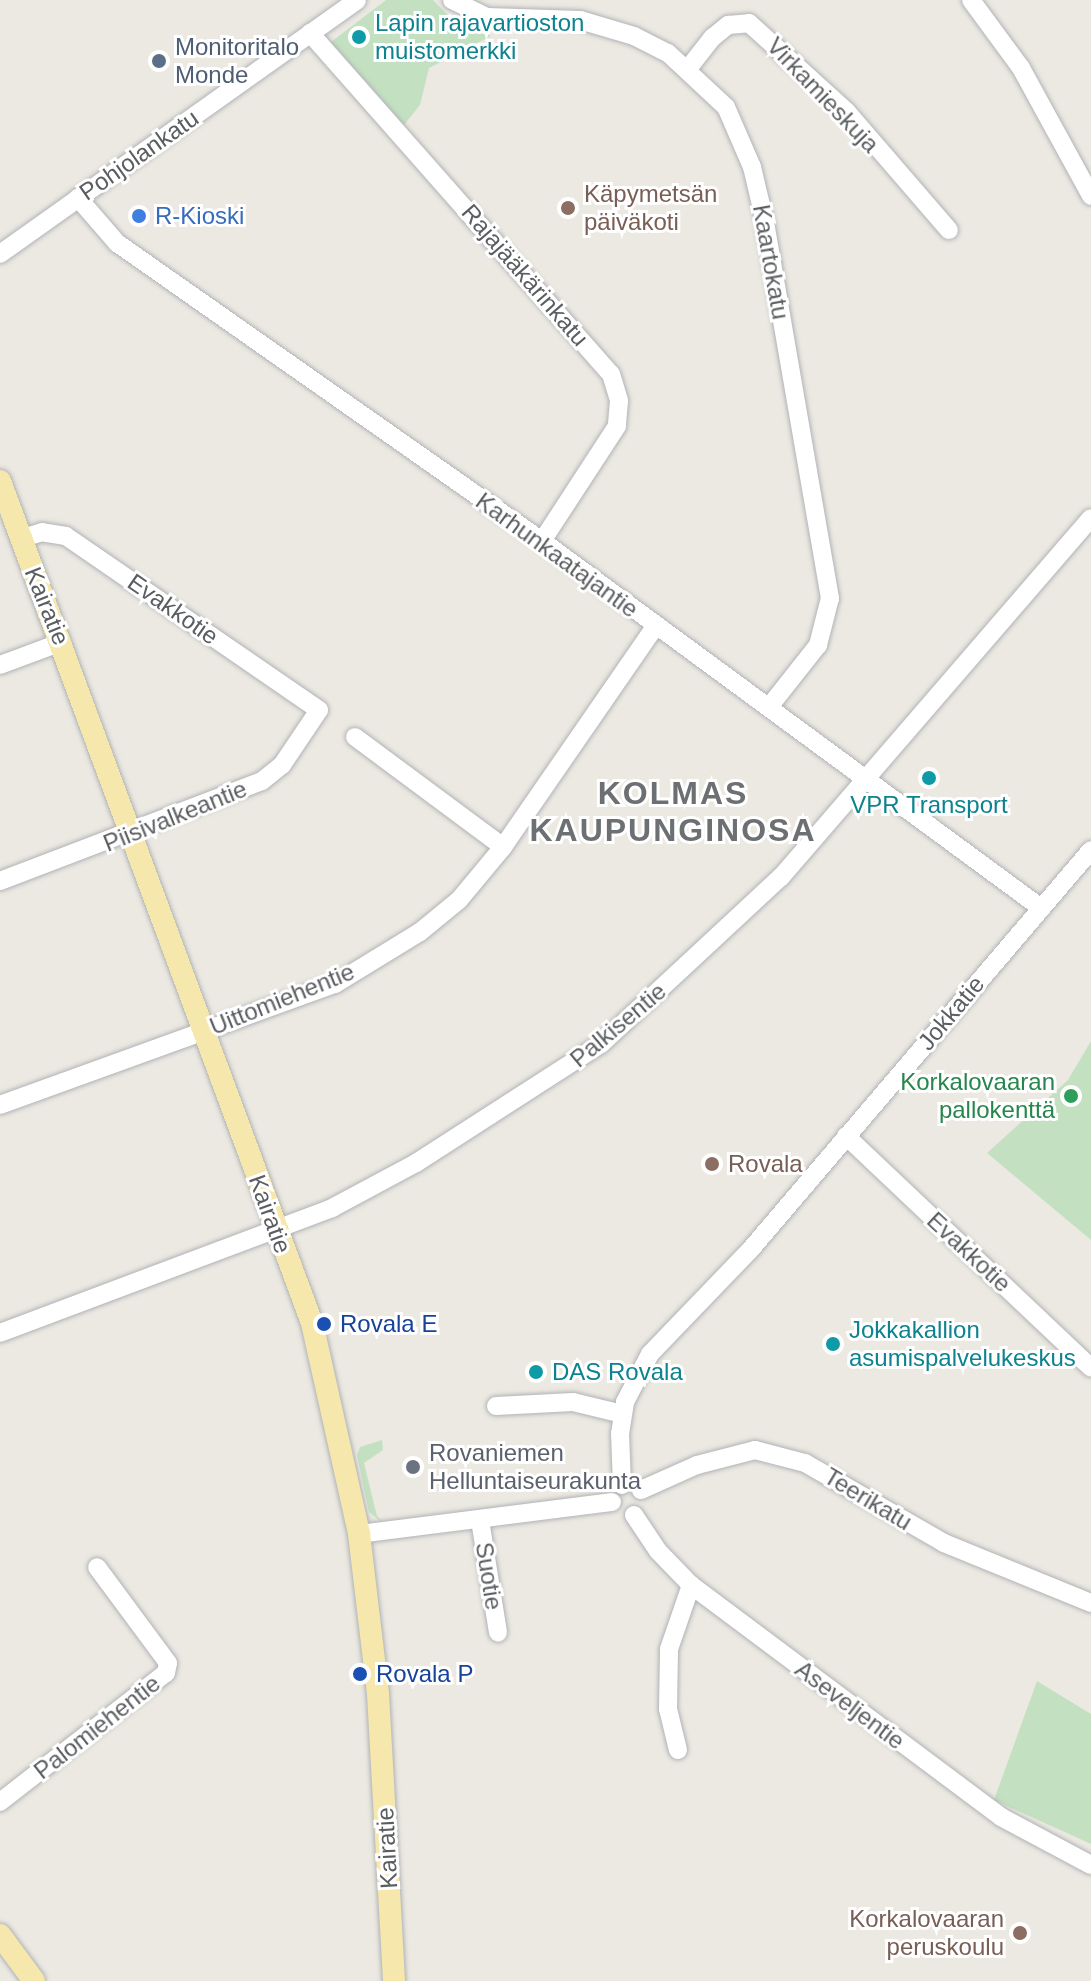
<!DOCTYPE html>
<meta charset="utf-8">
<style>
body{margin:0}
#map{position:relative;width:1091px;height:1981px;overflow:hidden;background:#ece9e2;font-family:Helvetica,sans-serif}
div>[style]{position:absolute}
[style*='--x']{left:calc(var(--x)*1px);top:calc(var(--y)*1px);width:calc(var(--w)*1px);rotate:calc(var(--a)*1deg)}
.green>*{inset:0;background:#c3e1c1}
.roads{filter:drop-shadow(0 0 2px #b0b3b6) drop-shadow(0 0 2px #b0b3b6)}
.minor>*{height:18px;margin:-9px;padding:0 9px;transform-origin:9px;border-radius:9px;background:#fff}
.major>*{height:22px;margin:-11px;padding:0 11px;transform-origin:11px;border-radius:11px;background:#f6e7ad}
.dots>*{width:22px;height:22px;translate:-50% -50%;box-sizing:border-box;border:4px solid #fff;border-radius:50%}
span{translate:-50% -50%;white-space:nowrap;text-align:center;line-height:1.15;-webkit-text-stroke:6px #fff;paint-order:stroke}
.culture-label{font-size:24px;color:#0d838f}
.left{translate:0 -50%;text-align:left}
.service-label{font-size:24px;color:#4e5e75}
.street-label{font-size:24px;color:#5b5e61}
.education-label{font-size:24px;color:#785e54}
.right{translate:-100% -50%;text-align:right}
.shop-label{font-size:24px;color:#366cbe}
.leisure-label{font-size:24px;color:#27864d}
.transit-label{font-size:24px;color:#164399}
.worship-label{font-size:24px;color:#5b616d}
.district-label{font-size:32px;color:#6c7073;font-weight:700;letter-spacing:2px}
</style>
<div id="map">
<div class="green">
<div style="clip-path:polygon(386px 0,433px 0,448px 15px,491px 36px,429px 68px,420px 105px,404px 125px,331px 42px)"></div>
<div style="clip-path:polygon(1091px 1041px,1091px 1240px,987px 1153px,1068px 1080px)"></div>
<div style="clip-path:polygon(382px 1440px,383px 1450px,364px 1463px,377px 1516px,384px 1524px,369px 1512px,357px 1455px,360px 1447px)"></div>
<div style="clip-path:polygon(1037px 1681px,1091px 1714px,1091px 1844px,994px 1800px)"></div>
</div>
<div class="roads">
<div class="minor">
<div style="--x:452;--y:0;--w:39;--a:26"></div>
<div style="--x:487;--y:17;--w:93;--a:1.8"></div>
<div style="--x:580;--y:20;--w:56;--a:16.5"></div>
<div style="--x:634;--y:36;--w:38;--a:27"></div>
<div style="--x:668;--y:53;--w:79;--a:43"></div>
<div style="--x:726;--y:107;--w:65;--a:66.6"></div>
<div style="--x:752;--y:167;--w:57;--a:76.7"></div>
<div style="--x:765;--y:222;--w:382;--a:80.2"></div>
<div style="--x:830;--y:598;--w:49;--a:104.3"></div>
<div style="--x:818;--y:645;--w:79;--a:128.3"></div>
<div style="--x:971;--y:0;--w:84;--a:53.7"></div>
<div style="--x:1021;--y:68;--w:146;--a:61.3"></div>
<div style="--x:310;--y:33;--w:455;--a:48.6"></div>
<div style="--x:611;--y:374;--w:28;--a:73"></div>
<div style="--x:619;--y:401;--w:25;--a:95"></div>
<div style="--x:617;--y:426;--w:137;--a:123.1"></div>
<div style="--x:687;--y:70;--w:41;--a:-52"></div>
<div style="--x:712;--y:38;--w:21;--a:-39"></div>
<div style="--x:728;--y:25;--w:21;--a:-5"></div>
<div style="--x:749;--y:23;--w:132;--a:42.2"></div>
<div style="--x:847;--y:112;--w:156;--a:49.2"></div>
<div style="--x:78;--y:198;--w:60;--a:49.1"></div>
<div style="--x:117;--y:243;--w:519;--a:35.04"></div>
<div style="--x:542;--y:541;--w:619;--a:36.33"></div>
<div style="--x:0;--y:254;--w:438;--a:-35.4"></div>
<div style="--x:0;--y:665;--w:66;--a:-20.4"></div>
<div style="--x:355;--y:737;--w:184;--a:36.6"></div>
<div style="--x:0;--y:881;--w:280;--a:-20.9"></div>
<div style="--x:262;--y:781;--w:26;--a:-39"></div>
<div style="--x:282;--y:765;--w:66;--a:-56.1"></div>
<div style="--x:319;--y:710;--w:307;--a:-145.5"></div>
<div style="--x:66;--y:536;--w:24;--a:-171"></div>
<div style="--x:42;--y:532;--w:23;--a:162"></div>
<div style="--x:0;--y:1105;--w:356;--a:-19.9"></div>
<div style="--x:335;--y:984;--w:100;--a:-31.5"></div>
<div style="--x:420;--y:932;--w:50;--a:-39.4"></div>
<div style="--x:459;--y:900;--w:69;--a:-50.3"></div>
<div style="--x:503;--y:847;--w:267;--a:-55.4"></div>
<div style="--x:846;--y:1136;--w:337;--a:43.4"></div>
<div style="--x:0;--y:1333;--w:355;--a:-20.6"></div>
<div style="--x:332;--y:1208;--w:95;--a:-28.2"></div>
<div style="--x:416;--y:1163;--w:220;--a:-32.8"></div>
<div style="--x:601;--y:1044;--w:246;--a:-42.9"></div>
<div style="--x:781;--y:877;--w:474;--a:-49.2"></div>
<div style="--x:496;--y:1406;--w:77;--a:-3"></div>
<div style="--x:573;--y:1402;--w:51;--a:13.5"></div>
<div style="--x:622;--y:1485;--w:51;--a:-92.2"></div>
<div style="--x:620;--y:1434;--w:32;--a:-81"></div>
<div style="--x:625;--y:1402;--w:54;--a:-62.5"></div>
<div style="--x:650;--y:1354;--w:146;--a:-46.1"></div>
<div style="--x:751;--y:1249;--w:524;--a:-49.56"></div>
<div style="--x:641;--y:1490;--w:61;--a:-24.1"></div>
<div style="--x:697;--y:1465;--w:60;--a:-14.5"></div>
<div style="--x:755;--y:1450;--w:52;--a:14.6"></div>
<div style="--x:805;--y:1463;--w:160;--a:29.9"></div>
<div style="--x:944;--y:1543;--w:159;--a:22.2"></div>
<div style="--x:634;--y:1515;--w:43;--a:56.3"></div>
<div style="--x:658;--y:1551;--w:47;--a:45.9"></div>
<div style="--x:691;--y:1585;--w:387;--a:36.8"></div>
<div style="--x:1001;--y:1817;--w:102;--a:28.1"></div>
<div style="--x:480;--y:1520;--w:114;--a:80.9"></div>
<div style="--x:359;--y:1534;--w:255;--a:-7.2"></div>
<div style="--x:678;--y:1750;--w:42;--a:-103.7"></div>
<div style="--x:668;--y:1709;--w:60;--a:-89"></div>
<div style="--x:669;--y:1649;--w:68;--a:-71"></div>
<div style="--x:0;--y:1802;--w:210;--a:-37.9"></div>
<div style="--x:166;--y:1673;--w:10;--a:-79"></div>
<div style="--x:168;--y:1663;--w:119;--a:-126.5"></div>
</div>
<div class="major">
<div style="--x:0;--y:481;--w:898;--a:69.67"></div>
<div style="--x:312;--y:1323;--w:216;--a:77.4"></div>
<div style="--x:359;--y:1534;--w:161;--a:83.2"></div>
<div style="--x:378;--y:1694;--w:287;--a:86.8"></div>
<div style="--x:0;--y:1935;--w:57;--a:53.5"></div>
</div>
</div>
<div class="dots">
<div style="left:359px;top:37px;background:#0f9aa8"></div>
<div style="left:159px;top:61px;background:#5c6f8a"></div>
<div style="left:568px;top:208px;background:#8d6e63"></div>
<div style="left:139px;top:216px;background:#3f7fe0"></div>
<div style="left:929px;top:778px;background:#0f9aa8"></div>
<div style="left:1071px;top:1096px;background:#2e9e5b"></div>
<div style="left:712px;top:1164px;background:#8d6e63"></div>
<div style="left:324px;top:1324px;background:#1a4fb4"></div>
<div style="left:833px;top:1344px;background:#0f9aa8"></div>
<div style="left:536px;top:1372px;background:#0f9aa8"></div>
<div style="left:413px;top:1467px;background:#6b7280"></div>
<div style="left:360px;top:1674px;background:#1a4fb4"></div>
<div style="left:1020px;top:1933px;background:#8d6e63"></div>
</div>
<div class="culture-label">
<span class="left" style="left:375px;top:37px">Lapin rajavartioston<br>muistomerkki</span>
<span style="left:929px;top:805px">VPR Transport</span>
<span class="left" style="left:849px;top:1344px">Jokkakallion<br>asumispalvelukeskus</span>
<span class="left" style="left:552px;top:1372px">DAS Rovala</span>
</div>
<div class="service-label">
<span class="left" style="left:175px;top:61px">Monitoritalo<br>Monde</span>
</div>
<div class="street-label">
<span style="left:823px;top:95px;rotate:46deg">Virkamieskuja</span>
<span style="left:139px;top:155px;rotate:-35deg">Pohjolankatu</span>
<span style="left:771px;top:262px;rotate:80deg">Kaartokatu</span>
<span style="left:525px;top:275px;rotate:49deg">Rajajääkärinkatu</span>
<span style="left:557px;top:555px;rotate:36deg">Karhunkaatajantie</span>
<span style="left:47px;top:606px;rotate:68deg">Kairatie</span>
<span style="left:173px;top:609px;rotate:35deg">Evakkotie</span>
<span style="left:175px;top:816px;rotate:-22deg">Piisivalkeantie</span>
<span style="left:282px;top:999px;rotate:-22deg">Uittomiehentie</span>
<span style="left:951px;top:1013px;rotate:-50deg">Jokkatie</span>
<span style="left:618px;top:1025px;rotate:-40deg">Palkisentie</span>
<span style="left:270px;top:1214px;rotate:70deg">Kairatie</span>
<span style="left:969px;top:1252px;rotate:43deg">Evakkotie</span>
<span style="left:868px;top:1499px;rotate:31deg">Teerikatu</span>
<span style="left:489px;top:1576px;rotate:81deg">Suotie</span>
<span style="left:850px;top:1705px;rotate:37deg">Aseveljentie</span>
<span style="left:97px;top:1727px;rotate:-38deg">Palomiehentie</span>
<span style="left:387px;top:1848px;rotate:-93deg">Kairatie</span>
</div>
<div class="education-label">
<span class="left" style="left:584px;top:208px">Käpymetsän<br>päiväkoti</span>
<span class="left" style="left:728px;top:1164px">Rovala</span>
<span class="right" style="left:1004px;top:1933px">Korkalovaaran<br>peruskoulu</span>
</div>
<div class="shop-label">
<span class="left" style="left:155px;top:216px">R-Kioski</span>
</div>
<div class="leisure-label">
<span class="right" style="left:1055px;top:1096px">Korkalovaaran<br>pallokenttä</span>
</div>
<div class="transit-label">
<span class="left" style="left:340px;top:1324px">Rovala E</span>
<span class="left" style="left:376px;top:1674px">Rovala P</span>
</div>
<div class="worship-label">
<span class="left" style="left:429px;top:1467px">Rovaniemen<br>Helluntaiseurakunta</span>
</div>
<div class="district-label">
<span style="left:673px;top:812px">KOLMAS<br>KAUPUNGINOSA</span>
</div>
</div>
